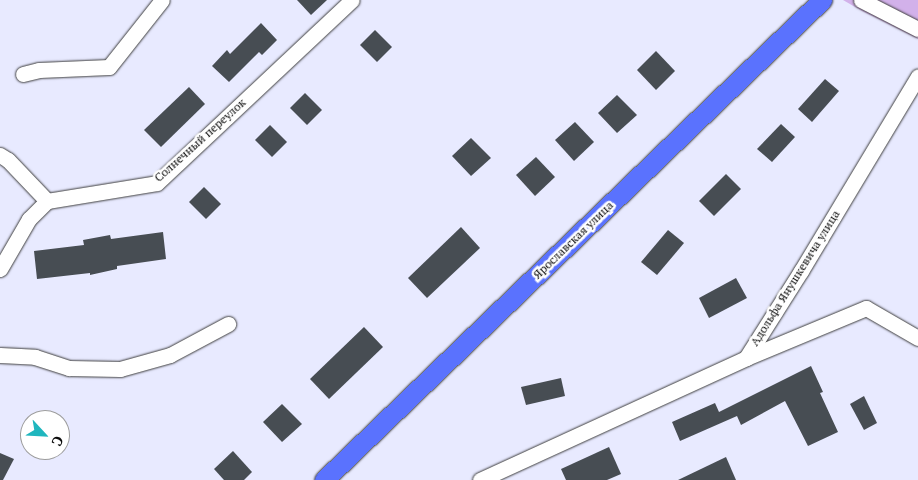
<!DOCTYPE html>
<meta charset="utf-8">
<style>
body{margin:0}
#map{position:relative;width:918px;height:480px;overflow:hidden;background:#e8eaff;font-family:"PT Serif",serif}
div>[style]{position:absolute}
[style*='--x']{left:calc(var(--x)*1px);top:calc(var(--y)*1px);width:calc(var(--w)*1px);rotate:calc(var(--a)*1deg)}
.green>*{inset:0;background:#d2b1ea}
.building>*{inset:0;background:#474d53}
.roads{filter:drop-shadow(0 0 1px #3e3e3e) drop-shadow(0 0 1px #3e3e3e)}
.minor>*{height:15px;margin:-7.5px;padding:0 7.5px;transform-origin:7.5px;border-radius:7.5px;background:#fff}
.major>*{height:19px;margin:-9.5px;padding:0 9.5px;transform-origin:9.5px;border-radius:9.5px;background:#5a72fe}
span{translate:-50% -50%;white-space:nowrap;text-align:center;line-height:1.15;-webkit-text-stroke:5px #fff;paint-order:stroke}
.street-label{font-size:12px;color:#0b0b0b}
.north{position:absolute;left:20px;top:410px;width:50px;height:50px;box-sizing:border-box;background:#fff;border:1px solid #9d9d9d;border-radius:50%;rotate:115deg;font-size:14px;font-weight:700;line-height:20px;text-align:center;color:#0b0b0b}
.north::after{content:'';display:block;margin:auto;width:18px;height:22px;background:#1fb6be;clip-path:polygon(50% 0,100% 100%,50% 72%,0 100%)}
</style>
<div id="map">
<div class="green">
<div style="clip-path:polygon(843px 0,918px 0,918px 39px,862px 11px)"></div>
</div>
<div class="building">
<div style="clip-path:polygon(297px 0,327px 0,311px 15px)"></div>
<div style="clip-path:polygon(261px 23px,277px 40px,262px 55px,259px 52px,229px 82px,212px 66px,227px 50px,230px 54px)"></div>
<div style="clip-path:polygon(375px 30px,392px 47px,377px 62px,360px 45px)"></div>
<div style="clip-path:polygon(656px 51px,675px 71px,656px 90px,637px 70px)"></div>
<div style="clip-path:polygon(825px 79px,839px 91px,812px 122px,798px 109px)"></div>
<div style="clip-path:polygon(189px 87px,205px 104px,161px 147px,144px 130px)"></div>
<div style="clip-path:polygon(305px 93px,322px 110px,307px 125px,290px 108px)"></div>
<div style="clip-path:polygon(617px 95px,637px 115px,617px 133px,598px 113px)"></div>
<div style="clip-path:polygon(575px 122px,594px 142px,574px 161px,555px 140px)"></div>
<div style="clip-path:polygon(781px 124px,795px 137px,772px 162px,757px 149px)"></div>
<div style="clip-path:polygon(270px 125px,287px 142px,272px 157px,255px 140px)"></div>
<div style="clip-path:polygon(471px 138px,491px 158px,471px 176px,452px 156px)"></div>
<div style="clip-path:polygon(536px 157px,555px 177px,535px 196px,516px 175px)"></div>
<div style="clip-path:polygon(726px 174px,741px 189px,714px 216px,699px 201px)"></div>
<div style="clip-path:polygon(204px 187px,221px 204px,206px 219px,189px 202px)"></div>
<div style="clip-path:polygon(461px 227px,480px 248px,427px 298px,408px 278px)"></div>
<div style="clip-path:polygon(668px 230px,684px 243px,657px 275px,641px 262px)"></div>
<div style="clip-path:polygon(163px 232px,166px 259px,117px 266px,117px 269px,90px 275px,90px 273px,37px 279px,34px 251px,84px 245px,83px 240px,110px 235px,111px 239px)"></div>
<div style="clip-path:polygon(736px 278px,747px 298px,709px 318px,699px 298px)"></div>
<div style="clip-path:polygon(364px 327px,383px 347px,329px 399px,310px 379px)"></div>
<div style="clip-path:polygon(811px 366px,823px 392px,820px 393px,838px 432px,808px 446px,785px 401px,741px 425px,737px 416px,680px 441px,672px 422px,715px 403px,719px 412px)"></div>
<div style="clip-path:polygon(561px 378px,565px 396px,526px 405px,521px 387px)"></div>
<div style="clip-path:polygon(864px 396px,877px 423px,864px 430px,850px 404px)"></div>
<div style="clip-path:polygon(282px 404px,302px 424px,282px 442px,263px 422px)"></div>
<div style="clip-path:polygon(609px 447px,621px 474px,607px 480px,566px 480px,561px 469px)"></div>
<div style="clip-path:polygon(233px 451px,252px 472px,244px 480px,224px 480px,214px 469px)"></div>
<div style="clip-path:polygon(0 453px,14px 459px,3px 480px,0 480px)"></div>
<div style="clip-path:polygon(726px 457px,736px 480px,678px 480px)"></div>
</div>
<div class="roads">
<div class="minor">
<div style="--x:861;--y:0;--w:64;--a:27"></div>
<div style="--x:23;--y:74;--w:16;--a:-14"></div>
<div style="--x:39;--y:70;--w:70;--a:-2.5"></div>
<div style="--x:109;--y:67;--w:85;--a:-51.7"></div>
<div style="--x:0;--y:155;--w:9;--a:32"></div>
<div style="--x:8;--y:160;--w:57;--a:46.4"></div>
<div style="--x:47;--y:201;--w:111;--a:-9.3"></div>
<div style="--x:157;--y:183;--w:267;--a:-43.2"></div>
<div style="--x:0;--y:269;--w:58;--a:-59.9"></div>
<div style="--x:29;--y:219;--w:25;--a:-45"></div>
<div style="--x:0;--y:355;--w:35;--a:3"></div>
<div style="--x:35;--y:357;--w:36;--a:18"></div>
<div style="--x:69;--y:368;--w:51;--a:1.1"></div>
<div style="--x:120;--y:369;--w:52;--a:-15.6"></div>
<div style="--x:170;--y:355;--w:66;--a:-28.1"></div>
<div style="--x:746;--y:358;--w:130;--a:-22.6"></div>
<div style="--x:866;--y:308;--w:60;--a:30"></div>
<div style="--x:480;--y:480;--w:293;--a:-24.6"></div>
<div style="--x:746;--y:358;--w:103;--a:-57.7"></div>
<div style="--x:801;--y:271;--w:227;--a:-59"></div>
</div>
<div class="major">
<div style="--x:324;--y:480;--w:692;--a:-43.95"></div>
</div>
</div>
<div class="street-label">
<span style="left:200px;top:140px;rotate:-42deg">Солнечный переулок</span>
<span style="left:573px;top:240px;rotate:-44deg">Ярославская улица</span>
<span style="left:795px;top:278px;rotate:-58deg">Адольфа Янушкевича улица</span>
</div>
<div class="north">С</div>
</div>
